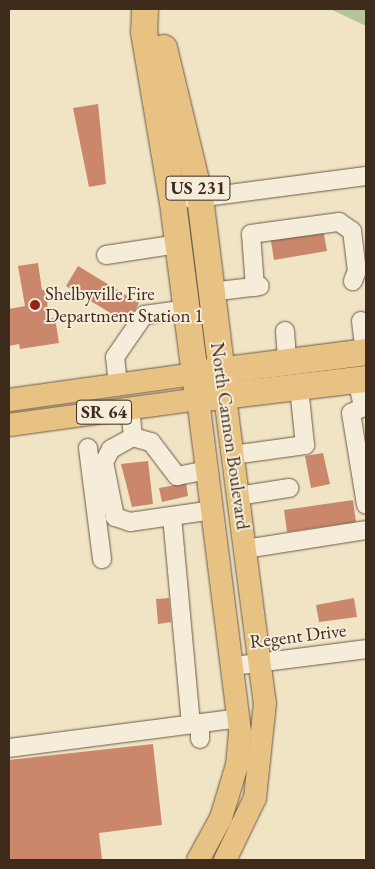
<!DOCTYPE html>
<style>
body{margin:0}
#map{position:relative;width:375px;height:869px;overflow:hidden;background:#f0e4c5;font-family:"EB Garamond",serif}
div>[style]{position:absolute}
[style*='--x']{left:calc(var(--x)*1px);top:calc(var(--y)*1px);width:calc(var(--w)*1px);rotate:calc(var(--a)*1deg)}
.green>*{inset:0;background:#b5c598}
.building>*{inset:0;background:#ca876c}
.roads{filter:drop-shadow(0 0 1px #6b5946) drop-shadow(0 0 1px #6b5946)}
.minor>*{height:18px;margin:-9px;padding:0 9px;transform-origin:9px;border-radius:9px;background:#f5edd9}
.major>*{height:22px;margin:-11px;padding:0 11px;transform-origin:11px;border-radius:11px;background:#e8c282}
.highway>*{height:26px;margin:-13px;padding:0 13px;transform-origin:13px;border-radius:13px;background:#e8c282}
.dots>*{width:14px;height:14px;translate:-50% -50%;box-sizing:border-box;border:2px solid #f5edd9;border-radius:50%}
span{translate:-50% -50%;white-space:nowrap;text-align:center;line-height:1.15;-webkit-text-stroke:4px #f5edd9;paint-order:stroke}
.shield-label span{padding:1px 4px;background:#f5edd9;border:1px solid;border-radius:4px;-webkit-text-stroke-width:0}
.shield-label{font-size:18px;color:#3f2b1c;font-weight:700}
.poi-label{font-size:19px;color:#3f2b1c}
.left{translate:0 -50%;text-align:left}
.street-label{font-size:19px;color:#3f2b1c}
.frame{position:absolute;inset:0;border:10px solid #3f2b1c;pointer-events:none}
</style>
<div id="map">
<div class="green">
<div style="clip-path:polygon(330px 9px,366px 9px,366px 26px)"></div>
</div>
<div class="building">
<div style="clip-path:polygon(98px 104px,106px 184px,89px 187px,73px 108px)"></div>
<div style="clip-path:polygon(323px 229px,327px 251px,274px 260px,270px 235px)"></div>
<div style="clip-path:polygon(38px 263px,42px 290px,48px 289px,47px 319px,55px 318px,59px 343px,20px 349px,19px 344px,9px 346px,9px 309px,25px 306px,18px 266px)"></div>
<div style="clip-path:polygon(78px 266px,139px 303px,127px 323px,66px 286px)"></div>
<div style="clip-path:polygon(323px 453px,330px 484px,311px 488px,305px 456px)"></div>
<div style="clip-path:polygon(148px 461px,153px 504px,132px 507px,121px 464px)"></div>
<div style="clip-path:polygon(186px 483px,188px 496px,162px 502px,159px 488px)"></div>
<div style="clip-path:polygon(353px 500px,356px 522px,287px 532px,284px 510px)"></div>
<div style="clip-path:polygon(169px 598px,171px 622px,158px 624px,156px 599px)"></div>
<div style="clip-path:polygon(354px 598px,357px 617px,319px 622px,316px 605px)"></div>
<div style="clip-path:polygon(153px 744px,162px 825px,99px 833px,102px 860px,9px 860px,9px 760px)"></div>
</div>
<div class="roads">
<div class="minor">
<div style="--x:191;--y:199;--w:177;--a:-7.5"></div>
<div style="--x:106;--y:255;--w:74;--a:-8.6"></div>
<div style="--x:255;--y:287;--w:53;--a:-94.3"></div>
<div style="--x:251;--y:234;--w:89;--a:-7.8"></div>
<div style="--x:339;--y:222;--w:16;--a:35"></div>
<div style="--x:352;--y:231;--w:40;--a:82.9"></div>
<div style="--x:357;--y:271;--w:11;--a:112"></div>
<div style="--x:210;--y:292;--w:50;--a:-6.8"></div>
<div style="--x:361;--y:321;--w:31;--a:83"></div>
<div style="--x:285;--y:331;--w:31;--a:86"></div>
<div style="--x:357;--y:380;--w:28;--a:77"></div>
<div style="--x:363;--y:407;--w:13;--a:153"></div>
<div style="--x:351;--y:413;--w:93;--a:80.7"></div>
<div style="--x:118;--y:385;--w:28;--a:-96"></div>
<div style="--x:115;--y:357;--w:51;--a:-55.4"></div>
<div style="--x:144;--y:315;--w:43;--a:-7.9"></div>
<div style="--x:130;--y:408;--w:29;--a:84"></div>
<div style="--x:133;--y:437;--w:25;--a:151"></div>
<div style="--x:111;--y:449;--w:15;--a:118"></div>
<div style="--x:104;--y:462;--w:56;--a:78.7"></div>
<div style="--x:115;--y:517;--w:16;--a:18"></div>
<div style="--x:130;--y:522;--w:84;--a:-8.2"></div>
<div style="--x:133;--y:437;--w:19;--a:16"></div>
<div style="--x:151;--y:442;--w:43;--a:52.6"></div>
<div style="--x:177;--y:476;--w:32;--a:-11"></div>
<div style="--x:88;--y:448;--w:112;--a:82.8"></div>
<div style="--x:233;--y:455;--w:73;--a:-7.9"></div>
<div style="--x:305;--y:445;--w:57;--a:-96"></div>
<div style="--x:238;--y:496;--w:52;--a:-8.9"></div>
<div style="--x:172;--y:516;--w:209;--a:84.8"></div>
<div style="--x:245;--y:549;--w:122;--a:-8.9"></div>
<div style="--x:234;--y:666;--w:133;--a:-7.3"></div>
<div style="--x:200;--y:723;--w:16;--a:90"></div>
<div style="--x:9;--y:748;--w:232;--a:-7.4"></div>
</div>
<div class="major">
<div style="--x:225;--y:397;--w:309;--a:82.6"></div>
<div style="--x:265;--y:703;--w:96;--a:96"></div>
<div style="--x:255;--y:798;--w:69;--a:115.8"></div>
<div style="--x:9;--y:400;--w:188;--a:-8"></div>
<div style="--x:9;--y:425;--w:191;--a:-7.8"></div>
<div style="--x:198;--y:399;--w:336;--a:82.8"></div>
<div style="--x:240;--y:732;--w:33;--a:95"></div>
<div style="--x:237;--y:765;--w:55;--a:106.8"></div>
<div style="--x:221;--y:818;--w:48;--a:118.7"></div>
</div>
<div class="highway">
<div style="--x:145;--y:9;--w:23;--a:92"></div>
<div style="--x:144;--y:32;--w:173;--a:80.4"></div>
<div style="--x:173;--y:203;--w:198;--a:82.7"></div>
<div style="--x:198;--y:399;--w:169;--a:-6.8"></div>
<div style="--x:164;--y:48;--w:153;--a:76.4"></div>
<div style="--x:200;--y:197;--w:202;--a:82.9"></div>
<div style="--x:203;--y:373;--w:164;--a:-7.3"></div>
</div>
</div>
<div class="dots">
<div style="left:35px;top:305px;background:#8f2418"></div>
</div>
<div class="shield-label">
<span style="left:198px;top:188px">US 231</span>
<span style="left:104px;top:412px">SR 64</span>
</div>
<div class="poi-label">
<span class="left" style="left:45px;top:305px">Shelbyville Fire<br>Department Station 1</span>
</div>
<div class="street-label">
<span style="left:230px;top:436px;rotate:82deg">North Cannon Boulevard</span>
<span style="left:298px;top:636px;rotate:-7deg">Regent Drive</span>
</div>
<div class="frame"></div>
</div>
